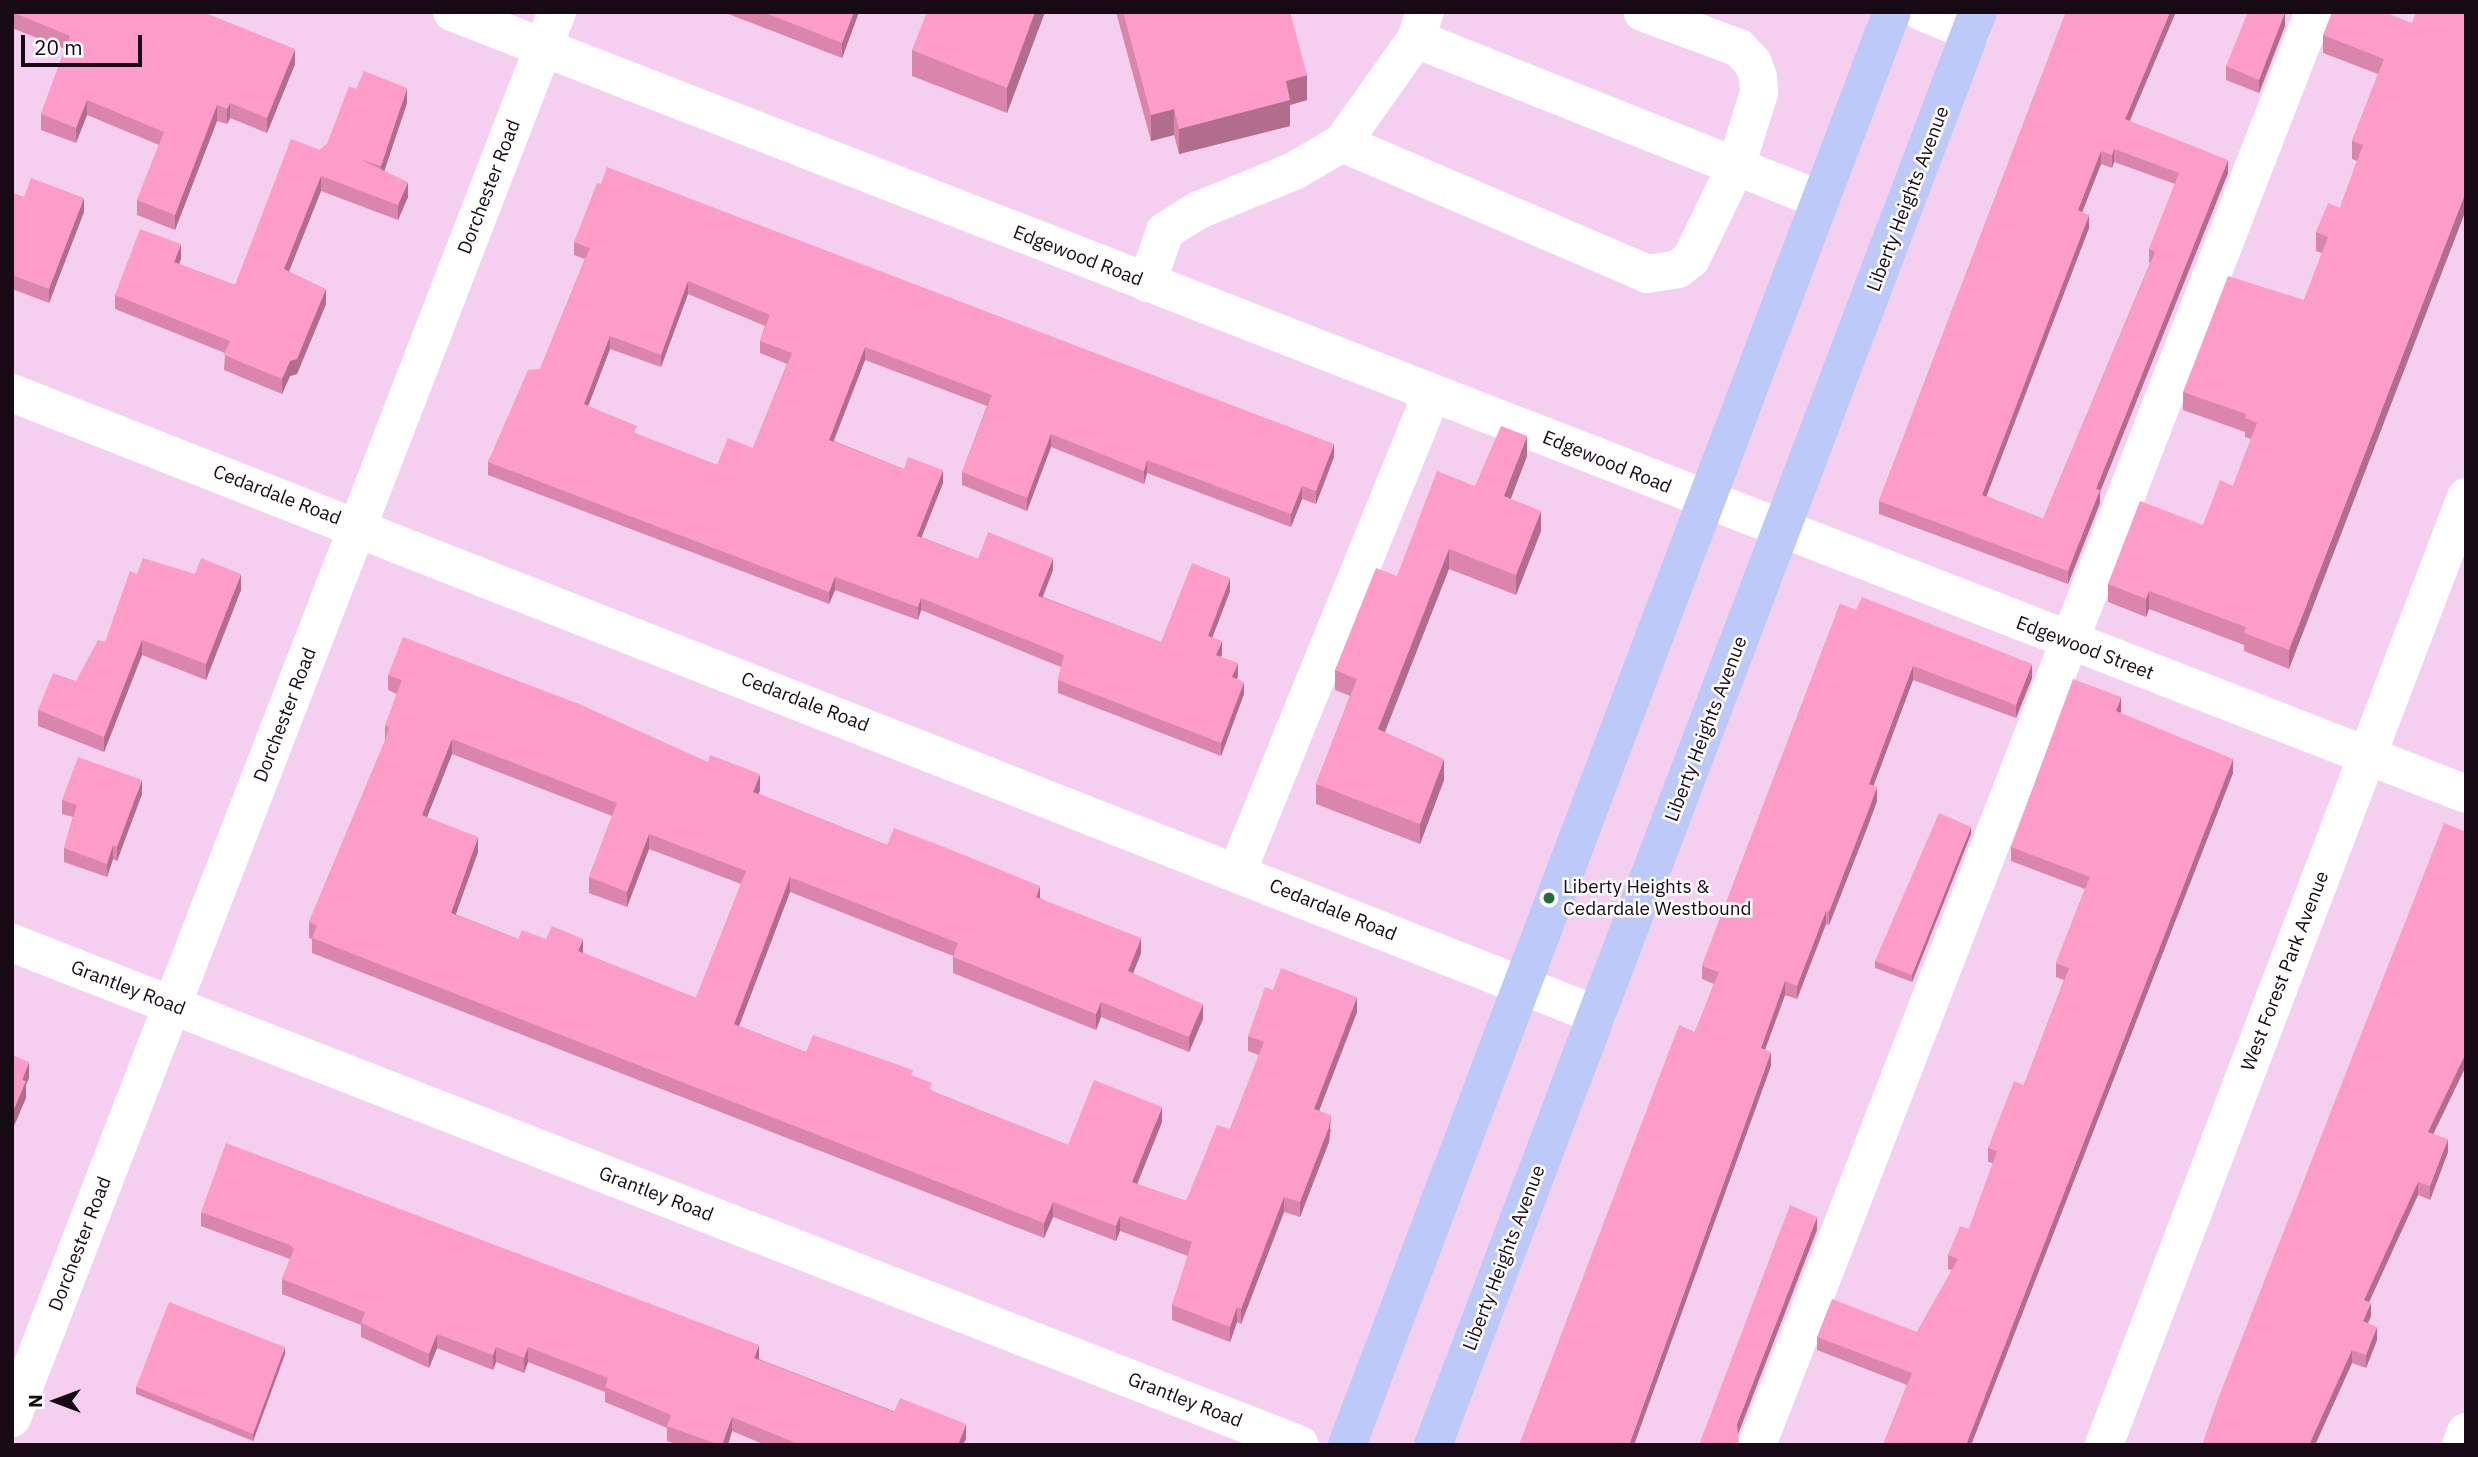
<!DOCTYPE html>
<style>
body{margin:0}
#map{position:relative;width:2478px;height:1457px;overflow:hidden;background:#f5cfef;font-family:"IBM Plex Sans",sans-serif}
div>[style]{position:absolute}
[style*='--x']{left:calc(var(--x)*1px);top:calc(var(--y)*1px);width:calc(var(--w)*1px);rotate:calc(var(--a)*1deg)}
.minor>*{height:38px;margin:-19px;padding:0 19px;transform-origin:19px;border-radius:19px;background:#fff}
.major>*{height:38px;margin:-19px;padding:0 19px;transform-origin:19px;border-radius:19px;background:#bdcaf9}
.wall>*{inset:0;background:#da86ac}
.shaded-wall>*{inset:0;background:#b16d8c}
.building>*{inset:0;background:#fd9cc8}
.dots>*{width:19px;height:19px;translate:-50% -50%;box-sizing:border-box;border:4px solid #fefefe;border-radius:50%}
span{translate:-50% -50%;white-space:nowrap;text-align:center;line-height:1.15;-webkit-text-stroke:5px #fefefe;paint-order:stroke}
.street-label{font-size:19px;color:#170a15}
.poi-label{font-size:19px;color:#170a15}
.left{translate:0 -50%;text-align:left}
.frame{position:absolute;inset:0;border:14px solid #170a15;pointer-events:none}
.north{position:absolute;left:21px;top:1366px;width:70px;height:70px;-webkit-text-stroke:5px #fefefe;paint-order:stroke;rotate:270deg;font-size:19px;font-weight:700;line-height:28px;text-align:center;color:#170a15}
.north::after{content:'';display:block;margin:auto;width:24px;height:32px;background:#170a15;clip-path:polygon(50% 0,100% 100%,50% 72%,0 100%)}
.scale{position:absolute;left:21px;top:35px;width:121px;height:32px;box-sizing:border-box;border:4px solid #170a15;border-top:0;padding-left:9px;font-size:21px;line-height:24px;white-space:nowrap;color:#170a15;-webkit-text-stroke:5px #fefefe;paint-order:stroke}
</style>
<div id="map">
<div class="minor">
<div style="--x:452;--y:12;--w:2160;--a:21.22"></div>
<div style="--x:1922;--y:12;--w:53;--a:22.2"></div>
<div style="--x:1416;--y:39;--w:435;--a:21.7"></div>
<div style="--x:1342;--y:143;--w:332;--a:23.2"></div>
<div style="--x:1647;--y:274;--w:31;--a:-9"></div>
<div style="--x:1678;--y:269;--w:16;--a:-38"></div>
<div style="--x:1691;--y:259;--w:103;--a:-64.2"></div>
<div style="--x:1736;--y:166;--w:77;--a:-72.5"></div>
<div style="--x:1759;--y:93;--w:16;--a:-94"></div>
<div style="--x:1758;--y:77;--w:15;--a:-110"></div>
<div style="--x:1753;--y:63;--w:21;--a:-133"></div>
<div style="--x:1739;--y:48;--w:103;--a:-159.6"></div>
<div style="--x:1147;--y:283;--w:55;--a:-70.9"></div>
<div style="--x:1165;--y:231;--w:40;--a:-32"></div>
<div style="--x:1199;--y:210;--w:103;--a:-22.3"></div>
<div style="--x:1294;--y:171;--w:56;--a:-30.3"></div>
<div style="--x:1342;--y:143;--w:128;--a:-54.6"></div>
<div style="--x:1416;--y:39;--w:28;--a:-72"></div>
<div style="--x:12;--y:393;--w:1703;--a:21.43"></div>
<div style="--x:1237;--y:872;--w:517;--a:-67.85"></div>
<div style="--x:12;--y:943;--w:1382;--a:21.29"></div>
<div style="--x:12;--y:1418;--w:1508;--a:-68.81"></div>
<div style="--x:1757;--y:1445;--w:1537;--a:-68.76"></div>
<div style="--x:2104;--y:1445;--w:1015;--a:-69.1"></div>
<div style="--x:2461;--y:1445;--w:14;--a:-69"></div>
</div>
<div class="major">
<div style="--x:1347;--y:1445;--w:1533;--a:-69.18"></div>
<div style="--x:1433;--y:1445;--w:1533;--a:-69.18"></div>
</div>
<div class="wall">
<div style="clip-path:polygon(12px 12px,295px 64px,267px 133px,230px 118px,227px 124px,217px 121px,175px 230px,137px 215px,137px 200px,159px 145px,87px 115px,76px 143px,41px 130px,41px 114px,65px 49px,12px 28px)"></div>
<div style="clip-path:polygon(723px 12px,859px 12px,842px 58px)"></div>
<div style="clip-path:polygon(1045px 12px,1007px 113px,912px 76px,912px 50px)"></div>
<div style="clip-path:polygon(1116px 12px,1290px 12px,1307px 100px,1290px 105px,1290px 126px,1179px 154px,1174px 135px,1151px 141px)"></div>
<div style="clip-path:polygon(evenodd,2066px 12px,2130px 121px,2228px 173px,2100px 492px,2100px 503px,2068px 584px,1879px 514px,1879px 501px,2066px 12px,2114px 162px,2175px 184px,2149px 249px,2149px 262px,2150px 263px,2043px 519px,1986px 496px,2089px 228px,2082px 212px,2101px 164px,2112px 168px,2114px 162px)"></div>
<div style="clip-path:polygon(2412px 23px,2289px 669px,2244px 651px,2244px 645px,2149px 609px,2146px 617px,2108px 602px,2108px 584px,2203px 525px,2233px 486px,2251px 439px,2245px 437px,2245px 432px,2183px 410px,2183px 392px,2304px 300px,2322px 253px,2316px 251px,2316px 232px,2340px 208px,2357px 161px,2352px 159px,2352px 141px,2378px 74px,2323px 53px,2323px 35px)"></div>
<div style="clip-path:polygon(2285px 26px,2259px 93px,2226px 80px,2226px 66px)"></div>
<div style="clip-path:polygon(407px 103px,384px 171px,408px 197px,398px 220px,321px 191px,289px 271px,326px 304px,297px 374px,290px 376px,282px 394px,224px 370px,225px 353px,115px 309px,115px 295px,181px 259px,179px 264px,235px 285px,320px 150px,327px 144px)"></div>
<div style="clip-path:polygon(12px 193px,24px 197px,84px 212px,49px 303px,12px 289px)"></div>
<div style="clip-path:polygon(evenodd,574px 242px,1334px 457px,1316px 504px,1302px 499px,1291px 527px,1147px 473px,1144px 484px,1051px 447px,1027px 511px,962px 485px,962px 472px,987px 406px,865px 360px,834px 441px,904px 469px,943px 483px,921px 537px,978px 559px,1053px 570px,1043px 597px,1161px 642px,1230px 591px,1212px 638px,1222px 654px,1221px 657px,1238px 676px,1237px 679px,1244px 694px,1221px 756px,1058px 693px,1058px 680px,1061px 667px,921px 610px,918px 620px,835px 590px,829px 604px,488px 475px,488px 462px,540px 369px,585px 259px,574px 255px,574px 242px,688px 294px,765px 326px,760px 341px,760px 353px,787px 364px,753px 448px,717px 465px,637px 434px,588px 406px,610px 349px,661px 367px,688px 294px)"></div>
<div style="clip-path:polygon(1527px 456px,1510px 499px,1541px 531px,1516px 595px,1449px 569px,1385px 732px,1444px 780px,1420px 844px,1316px 804px,1316px 784px,1350px 696px,1335px 690px,1335px 670px,1397px 576px,1475px 486px)"></div>
<div style="clip-path:polygon(137px 574px,241px 590px,206px 680px,142px 655px,104px 752px,38px 726px,38px 710px,76px 681px,105px 642px)"></div>
<div style="clip-path:polygon(1840px 604px,2032px 678px,2016px 718px,1913px 680px,1873px 786px,1877px 801px,1869px 823px,1829px 925px,1826px 924px,1797px 999px,1785px 995px,1765px 1049px,1771px 1066px,1695px 1032px,1714px 984px,1702px 979px,1702px 966px)"></div>
<div style="clip-path:polygon(evenodd,388px 675px,760px 790px,759px 794px,887px 845px,1040px 898px,1141px 953px,1133px 973px,1203px 1019px,1189px 1052px,1101px 1017px,1096px 1030px,953px 973px,953px 956px,790px 892px,739px 1026px,806px 1052px,913px 1076px,932px 1091px,1068px 1145px,1162px 1122px,1137px 1184px,1186px 1201px,1230px 1129px,1259px 1055px,1248px 1051px,1248px 1036px,1273px 990px,1357px 1012px,1319px 1111px,1331px 1130px,1329px 1142px,1300px 1217px,1284px 1212px,1241px 1324px,1237px 1322px,1230px 1342px,1172px 1320px,1172px 1305px,1188px 1256px,1120px 1231px,1116px 1241px,1053px 1217px,1044px 1238px,312px 953px,312px 939px,309px 938px,309px 922px,385px 741px,385px 726px,397px 694px,388px 690px,388px 675px,452px 754px,612px 816px,589px 877px,589px 893px,627px 907px,649px 849px,741px 884px,696px 998px,583px 953px,518px 939px,455px 914px,478px 852px,427px 817px,452px 754px)"></div>
<div style="clip-path:polygon(2121px 711px,2120px 713px,2233px 773px,1971px 1445px,1883px 1445px,1907px 1385px,1817px 1350px,1817px 1337px,1917px 1332px,1952px 1270px,1948px 1269px,1948px 1255px,1969px 1229px,1993px 1163px,1988px 1162px,1988px 1148px,2024px 1085px,2064px 980px,2056px 977px,2056px 963px,2085px 889px,2011px 861px,2011px 847px)"></div>
<div style="clip-path:polygon(142px 794px,117px 861px,113px 859px,107px 877px,64px 862px,64px 848px,73px 817px,62px 814px,62px 800px)"></div>
<div style="clip-path:polygon(2466px 832px,2466px 1066px,2433px 1134px,2448px 1152px,2430px 1200px,2418px 1195px,2369px 1302px,2371px 1316px,2368px 1323px,2377px 1340px,2366px 1368px,2352px 1363px,2315px 1445px,2202px 1445px)"></div>
<div style="clip-path:polygon(1971px 834px,1912px 982px,1875px 968px,1875px 961px)"></div>
<div style="clip-path:polygon(201px 1212px,759px 1359px,966px 1439px,963px 1445px,765px 1445px,732px 1431px,728px 1445px,679px 1445px,667px 1441px,667px 1428px,605px 1402px,605px 1392px,528px 1362px,524px 1373px,496px 1362px,493px 1370px,437px 1348px,429px 1368px,361px 1337px,361px 1325px,282px 1294px,282px 1279px,290px 1259px,201px 1226px)"></div>
<div style="clip-path:polygon(285px 1354px,253px 1441px,136px 1394px,136px 1387px)"></div>
</div>
<div class="shaded-wall">
<div style="clip-path:polygon(854px 12px,859px 12px,842px 58px,842px 43px)"></div>
<div style="clip-path:polygon(1035px 12px,1045px 12px,1007px 113px,1007px 88px)"></div>
<div style="clip-path:polygon(2170px 12px,2176px 12px,2125px 132px,2125px 119px)"></div>
<div style="clip-path:polygon(2285px 12px,2285px 26px,2259px 93px,2259px 80px)"></div>
<div style="clip-path:polygon(295px 49px,295px 64px,267px 133px,267px 118px)"></div>
<div style="clip-path:polygon(1307px 75px,1307px 100px,1290px 105px,1290px 126px,1179px 154px,1179px 129px,1286px 81px)"></div>
<div style="clip-path:polygon(407px 88px,407px 103px,381px 181px,381px 166px)"></div>
<div style="clip-path:polygon(87px 100px,87px 115px,76px 143px,76px 128px)"></div>
<div style="clip-path:polygon(230px 103px,230px 118px,227px 124px,227px 109px)"></div>
<div style="clip-path:polygon(217px 105px,217px 121px,175px 230px,175px 215px)"></div>
<div style="clip-path:polygon(1174px 109px,1174px 135px,1151px 141px,1151px 115px)"></div>
<div style="clip-path:polygon(2114px 149px,2114px 162px,2112px 168px,2112px 155px)"></div>
<div style="clip-path:polygon(2101px 151px,2101px 164px,2078px 223px,2078px 210px)"></div>
<div style="clip-path:polygon(2228px 160px,2228px 173px,2100px 492px,2100px 503px,2068px 584px,2068px 571px,2096px 489px)"></div>
<div style="clip-path:polygon(321px 176px,321px 191px,284px 284px,284px 269px)"></div>
<div style="clip-path:polygon(408px 182px,408px 197px,398px 220px,398px 205px)"></div>
<div style="clip-path:polygon(2466px 191px,2466px 210px,2289px 669px,2289px 650px)"></div>
<div style="clip-path:polygon(84px 198px,84px 212px,49px 303px,49px 289px)"></div>
<div style="clip-path:polygon(2089px 215px,2089px 228px,1982px 508px,1982px 495px)"></div>
<div style="clip-path:polygon(181px 244px,181px 259px,174px 276px,174px 262px)"></div>
<div style="clip-path:polygon(688px 281px,688px 294px,661px 367px,661px 355px)"></div>
<div style="clip-path:polygon(326px 289px,326px 304px,297px 374px,290px 376px,282px 394px,282px 379px,290px 361px)"></div>
<div style="clip-path:polygon(610px 336px,610px 349px,584px 417px,584px 404px)"></div>
<div style="clip-path:polygon(865px 347px,865px 360px,829px 452px,829px 440px)"></div>
<div style="clip-path:polygon(1051px 434px,1051px 447px,1027px 511px,1027px 498px)"></div>
<div style="clip-path:polygon(1527px 436px,1527px 456px,1504px 517px,1504px 496px)"></div>
<div style="clip-path:polygon(1334px 444px,1334px 457px,1316px 504px,1316px 491px)"></div>
<div style="clip-path:polygon(1147px 460px,1147px 473px,1144px 484px,1144px 471px)"></div>
<div style="clip-path:polygon(943px 470px,943px 483px,917px 549px,917px 536px)"></div>
<div style="clip-path:polygon(1302px 486px,1302px 499px,1291px 527px,1291px 514px)"></div>
<div style="clip-path:polygon(1541px 511px,1541px 531px,1516px 595px,1516px 575px)"></div>
<div style="clip-path:polygon(1449px 549px,1449px 569px,1378px 749px,1378px 729px)"></div>
<div style="clip-path:polygon(1053px 558px,1053px 570px,1038px 608px,1038px 596px)"></div>
<div style="clip-path:polygon(241px 574px,241px 590px,206px 680px,206px 664px)"></div>
<div style="clip-path:polygon(835px 577px,835px 590px,829px 604px,829px 592px)"></div>
<div style="clip-path:polygon(1230px 578px,1230px 591px,1208px 649px,1208px 636px)"></div>
<div style="clip-path:polygon(2149px 591px,2149px 609px,2146px 617px,2146px 599px)"></div>
<div style="clip-path:polygon(921px 598px,921px 610px,918px 620px,918px 607px)"></div>
<div style="clip-path:polygon(142px 640px,142px 655px,104px 752px,104px 737px)"></div>
<div style="clip-path:polygon(1222px 641px,1222px 654px,1216px 668px,1216px 655px)"></div>
<div style="clip-path:polygon(1238px 663px,1238px 676px,1232px 690px,1232px 677px)"></div>
<div style="clip-path:polygon(2032px 664px,2032px 678px,2016px 718px,2016px 705px)"></div>
<div style="clip-path:polygon(1913px 666px,1913px 680px,1869px 798px,1869px 784px)"></div>
<div style="clip-path:polygon(1244px 682px,1244px 694px,1221px 756px,1221px 743px)"></div>
<div style="clip-path:polygon(2121px 697px,2121px 711px,2116px 725px,2116px 711px)"></div>
<div style="clip-path:polygon(452px 739px,452px 754px,422px 830px,422px 815px)"></div>
<div style="clip-path:polygon(1444px 759px,1444px 780px,1420px 844px,1420px 824px)"></div>
<div style="clip-path:polygon(2233px 759px,2233px 773px,1971px 1445px,1966px 1445px)"></div>
<div style="clip-path:polygon(760px 774px,760px 790px,753px 807px,753px 792px)"></div>
<div style="clip-path:polygon(142px 780px,142px 794px,117px 861px,117px 847px)"></div>
<div style="clip-path:polygon(1877px 787px,1877px 801px,1869px 823px,1829px 925px,1829px 912px)"></div>
<div style="clip-path:polygon(1971px 827px,1971px 834px,1912px 982px,1912px 975px)"></div>
<div style="clip-path:polygon(649px 834px,649px 849px,627px 907px,627px 892px)"></div>
<div style="clip-path:polygon(478px 837px,478px 852px,451px 928px,451px 913px)"></div>
<div style="clip-path:polygon(113px 845px,113px 859px,107px 877px,107px 864px)"></div>
<div style="clip-path:polygon(790px 877px,790px 892px,734px 1039px,734px 1024px)"></div>
<div style="clip-path:polygon(1040px 886px,1040px 901px,1036px 897px)"></div>
<div style="clip-path:polygon(1826px 911px,1826px 924px,1797px 999px,1797px 986px)"></div>
<div style="clip-path:polygon(1141px 938px,1141px 953px,1128px 986px,1128px 971px)"></div>
<div style="clip-path:polygon(583px 939px,583px 954px,578px 951px)"></div>
<div style="clip-path:polygon(1785px 981px,1785px 995px,1761px 1061px,1761px 1048px)"></div>
<div style="clip-path:polygon(1357px 997px,1357px 1012px,1314px 1124px,1314px 1109px)"></div>
<div style="clip-path:polygon(1101px 1002px,1101px 1017px,1096px 1030px,1096px 1014px)"></div>
<div style="clip-path:polygon(1203px 1004px,1203px 1019px,1189px 1052px,1189px 1037px)"></div>
<div style="clip-path:polygon(2466px 1042px,2466px 1066px,2428px 1145px,2428px 1132px)"></div>
<div style="clip-path:polygon(1771px 1052px,1771px 1066px,1634px 1445px,1629px 1445px)"></div>
<div style="clip-path:polygon(29px 1062px,29px 1078px,26px 1085px,26px 1098px,12px 1131px,12px 1114px,22px 1080px)"></div>
<div style="clip-path:polygon(1162px 1107px,1162px 1122px,1132px 1197px,1132px 1182px)"></div>
<div style="clip-path:polygon(1331px 1115px,1329px 1142px,1300px 1217px,1300px 1202px)"></div>
<div style="clip-path:polygon(2448px 1139px,2448px 1152px,2430px 1200px,2430px 1186px)"></div>
<div style="clip-path:polygon(2418px 1182px,2418px 1195px,2364px 1313px,2364px 1300px)"></div>
<div style="clip-path:polygon(1284px 1197px,1284px 1212px,1241px 1324px,1241px 1309px)"></div>
<div style="clip-path:polygon(1053px 1202px,1053px 1217px,1044px 1238px,1044px 1223px)"></div>
<div style="clip-path:polygon(1120px 1216px,1120px 1231px,1116px 1241px,1116px 1226px)"></div>
<div style="clip-path:polygon(1817px 1217px,1817px 1230px,1737px 1437px,1737px 1424px)"></div>
<div style="clip-path:polygon(2371px 1303px,2371px 1316px,2363px 1334px,2363px 1321px)"></div>
<div style="clip-path:polygon(1237px 1307px,1237px 1322px,1230px 1342px,1230px 1327px)"></div>
<div style="clip-path:polygon(2377px 1327px,2377px 1340px,2366px 1368px,2366px 1355px)"></div>
<div style="clip-path:polygon(437px 1334px,437px 1348px,429px 1368px,429px 1354px)"></div>
<div style="clip-path:polygon(759px 1345px,759px 1360px,754px 1358px)"></div>
<div style="clip-path:polygon(285px 1347px,285px 1354px,253px 1441px,253px 1434px)"></div>
<div style="clip-path:polygon(496px 1347px,496px 1362px,493px 1370px,493px 1355px)"></div>
<div style="clip-path:polygon(528px 1347px,528px 1362px,524px 1373px,524px 1358px)"></div>
<div style="clip-path:polygon(2352px 1350px,2352px 1363px,2315px 1445px,2309px 1445px)"></div>
<div style="clip-path:polygon(732px 1417px,732px 1431px,728px 1445px,722px 1445px)"></div>
<div style="clip-path:polygon(966px 1424px,966px 1439px,963px 1445px,958px 1445px)"></div>
</div>
<div class="building">
<div style="clip-path:polygon(12px 12px,203px 12px,295px 49px,267px 118px,230px 103px,227px 109px,217px 105px,175px 215px,137px 200px,164px 132px,87px 100px,76px 128px,41px 114px,70px 36px)"></div>
<div style="clip-path:polygon(763px 12px,854px 12px,842px 43px)"></div>
<div style="clip-path:polygon(927px 12px,1035px 12px,1007px 88px,912px 50px)"></div>
<div style="clip-path:polygon(1123px 12px,1290px 12px,1307px 75px,1286px 81px,1290px 100px,1179px 129px,1174px 109px,1151px 115px)"></div>
<div style="clip-path:polygon(evenodd,2066px 12px,2170px 12px,2125px 119px,2228px 160px,2096px 489px,2100px 490px,2068px 571px,1879px 501px,2066px 12px,2114px 149px,2179px 173px,2149px 249px,2155px 252px,2043px 519px,1982px 495px,2089px 215px,2078px 210px,2101px 151px,2112px 155px,2114px 149px)"></div>
<div style="clip-path:polygon(2248px 12px,2285px 12px,2259px 80px,2226px 66px)"></div>
<div style="clip-path:polygon(2332px 12px,2384px 12px,2412px 23px,2416px 12px,2466px 12px,2466px 191px,2289px 650px,2244px 633px,2246px 627px,2149px 591px,2146px 599px,2108px 584px,2140px 501px,2203px 525px,2220px 480px,2233px 486px,2257px 423px,2245px 418px,2246px 414px,2183px 392px,2228px 276px,2304px 300px,2328px 237px,2316px 232px,2328px 203px,2340px 208px,2363px 145px,2352px 141px,2384px 59px,2323px 35px)"></div>
<div style="clip-path:polygon(364px 71px,407px 88px,381px 166px,359px 159px,408px 182px,398px 205px,321px 176px,284px 269px,326px 289px,297px 359px,290px 361px,282px 379px,224px 355px,230px 341px,115px 295px,140px 229px,181px 244px,174px 262px,235px 285px,291px 139px,320px 150px,327px 144px,349px 86px,356px 89px)"></div>
<div style="clip-path:polygon(evenodd,607px 167px,1334px 444px,1316px 491px,1302px 486px,1291px 514px,1147px 460px,1144px 471px,1051px 434px,1027px 498px,962px 472px,992px 395px,865px 347px,829px 440px,904px 469px,908px 457px,943px 470px,917px 536px,978px 559px,988px 532px,1053px 558px,1038px 596px,1161px 642px,1192px 563px,1230px 578px,1208px 636px,1222px 641px,1216px 655px,1238px 663px,1232px 677px,1244px 682px,1221px 743px,1058px 680px,1064px 655px,921px 598px,918px 607px,835px 577px,829px 592px,488px 462px,528px 370px,540px 369px,590px 248px,574px 242px,597px 183px,601px 184px,607px 167px,688px 281px,770px 315px,760px 341px,792px 353px,753px 448px,728px 438px,717px 465px,634px 433px,637px 426px,584px 404px,610px 336px,661px 355px,688px 281px)"></div>
<div style="clip-path:polygon(31px 178px,84px 198px,49px 289px,12px 275px,12px 193px,24px 197px)"></div>
<div style="clip-path:polygon(1501px 426px,1527px 436px,1504px 496px,1541px 511px,1516px 575px,1449px 549px,1378px 729px,1444px 759px,1420px 824px,1316px 784px,1357px 679px,1335px 670px,1376px 568px,1397px 576px,1437px 471px,1475px 486px)"></div>
<div style="clip-path:polygon(143px 558px,195px 574px,201px 558px,241px 574px,206px 664px,142px 640px,104px 737px,38px 710px,53px 673px,76px 681px,98px 640px,105px 642px,130px 571px,137px 574px)"></div>
<div style="clip-path:polygon(1862px 597px,2032px 664px,2016px 705px,1913px 666px,1869px 784px,1877px 787px,1869px 809px,1829px 912px,1826px 911px,1797px 986px,1785px 981px,1761px 1048px,1771px 1052px,1629px 1445px,1519px 1445px,1679px 1025px,1695px 1032px,1719px 972px,1702px 966px,1840px 604px,1856px 610px)"></div>
<div style="clip-path:polygon(evenodd,403px 637px,579px 704px,708px 762px,710px 755px,760px 774px,753px 792px,887px 845px,894px 828px,944px 847px,1040px 886px,1036px 897px,1141px 938px,1128px 971px,1203px 1004px,1189px 1037px,1101px 1002px,1096px 1014px,953px 957px,958px 943px,790px 877px,734px 1024px,806px 1052px,813px 1035px,913px 1070px,911px 1075px,932px 1083px,929px 1090px,1068px 1145px,1094px 1080px,1162px 1107px,1132px 1182px,1186px 1201px,1217px 1125px,1230px 1129px,1264px 1042px,1248px 1036px,1265px 987px,1273px 990px,1281px 968px,1357px 997px,1314px 1109px,1331px 1115px,1329px 1127px,1300px 1202px,1284px 1197px,1241px 1309px,1237px 1307px,1230px 1327px,1172px 1305px,1192px 1242px,1120px 1216px,1116px 1226px,1053px 1202px,1044px 1223px,312px 938px,317px 926px,309px 922px,384px 743px,389px 727px,385px 726px,402px 680px,388px 675px,403px 637px,452px 739px,617px 803px,589px 877px,627px 892px,649px 834px,746px 871px,696px 998px,578px 951px,583px 939px,552px 926px,546px 939px,522px 930px,518px 939px,451px 913px,478px 837px,422px 815px,452px 739px)"></div>
<div style="clip-path:polygon(2073px 679px,2121px 697px,2116px 711px,2233px 759px,1966px 1445px,1883px 1445px,1912px 1373px,1817px 1337px,1832px 1299px,1917px 1332px,1958px 1259px,1948px 1255px,1960px 1226px,1969px 1229px,1997px 1151px,1988px 1148px,2014px 1081px,2024px 1085px,2069px 968px,2056px 963px,2090px 877px,2011px 847px)"></div>
<div style="clip-path:polygon(78px 757px,142px 780px,117px 847px,113px 845px,107px 864px,64px 848px,77px 805px,62px 800px)"></div>
<div style="clip-path:polygon(1939px 813px,1971px 827px,1912px 975px,1875px 961px)"></div>
<div style="clip-path:polygon(2444px 823px,2466px 832px,2466px 1042px,2464px 1047px,2466px 1048px,2466px 1053px,2428px 1132px,2448px 1139px,2430px 1186px,2418px 1182px,2364px 1300px,2371px 1303px,2363px 1321px,2377px 1327px,2366px 1355px,2352px 1350px,2309px 1445px,2202px 1445px,2218px 1399px)"></div>
<div style="clip-path:polygon(12px 1055px,29px 1062px,22px 1080px,26px 1081px,12px 1114px)"></div>
<div style="clip-path:polygon(226px 1143px,759px 1345px,754px 1358px,894px 1412px,900px 1398px,966px 1424px,958px 1445px,801px 1445px,732px 1417px,722px 1445px,720px 1445px,667px 1426px,671px 1415px,605px 1387px,608px 1378px,528px 1347px,524px 1358px,496px 1347px,493px 1355px,437px 1334px,429px 1354px,361px 1323px,365px 1312px,282px 1279px,294px 1249px,290px 1245px,201px 1212px)"></div>
<div style="clip-path:polygon(1790px 1205px,1817px 1217px,1737px 1424px,1739px 1445px,1699px 1445px)"></div>
<div style="clip-path:polygon(169px 1302px,285px 1347px,253px 1434px,136px 1387px)"></div>
</div>
<div class="dots">
<div style="left:1549px;top:898px;background:#226e3c"></div>
</div>
<div class="street-label">
<span style="left:489px;top:187px;rotate:-69deg">Dorchester Road</span>
<span style="left:1908px;top:199px;rotate:-69deg">Liberty Heights Avenue</span>
<span style="left:1078px;top:256px;rotate:21deg">Edgewood Road</span>
<span style="left:1607px;top:462px;rotate:22deg">Edgewood Road</span>
<span style="left:277px;top:495px;rotate:21deg">Cedardale Road</span>
<span style="left:2085px;top:648px;rotate:21deg">Edgewood Street</span>
<span style="left:805px;top:702px;rotate:21deg">Cedardale Road</span>
<span style="left:285px;top:715px;rotate:-69deg">Dorchester Road</span>
<span style="left:1706px;top:729px;rotate:-69deg">Liberty Heights Avenue</span>
<span style="left:1333px;top:910px;rotate:22deg">Cedardale Road</span>
<span style="left:2285px;top:971px;rotate:-69deg">West Forest Park Avenue</span>
<span style="left:128px;top:988px;rotate:21deg">Grantley Road</span>
<span style="left:656px;top:1194px;rotate:21deg">Grantley Road</span>
<span style="left:80px;top:1244px;rotate:-69deg">Dorchester Road</span>
<span style="left:1504px;top:1258px;rotate:-69deg">Liberty Heights Avenue</span>
<span style="left:1185px;top:1400px;rotate:21deg">Grantley Road</span>
</div>
<div class="poi-label">
<span class="left" style="left:1563px;top:898px">Liberty Heights &amp;<br>Cedardale Westbound</span>
</div>
<div class="frame"></div>
<div class="north">N</div>
<div class="scale">20 m</div>
</div>
